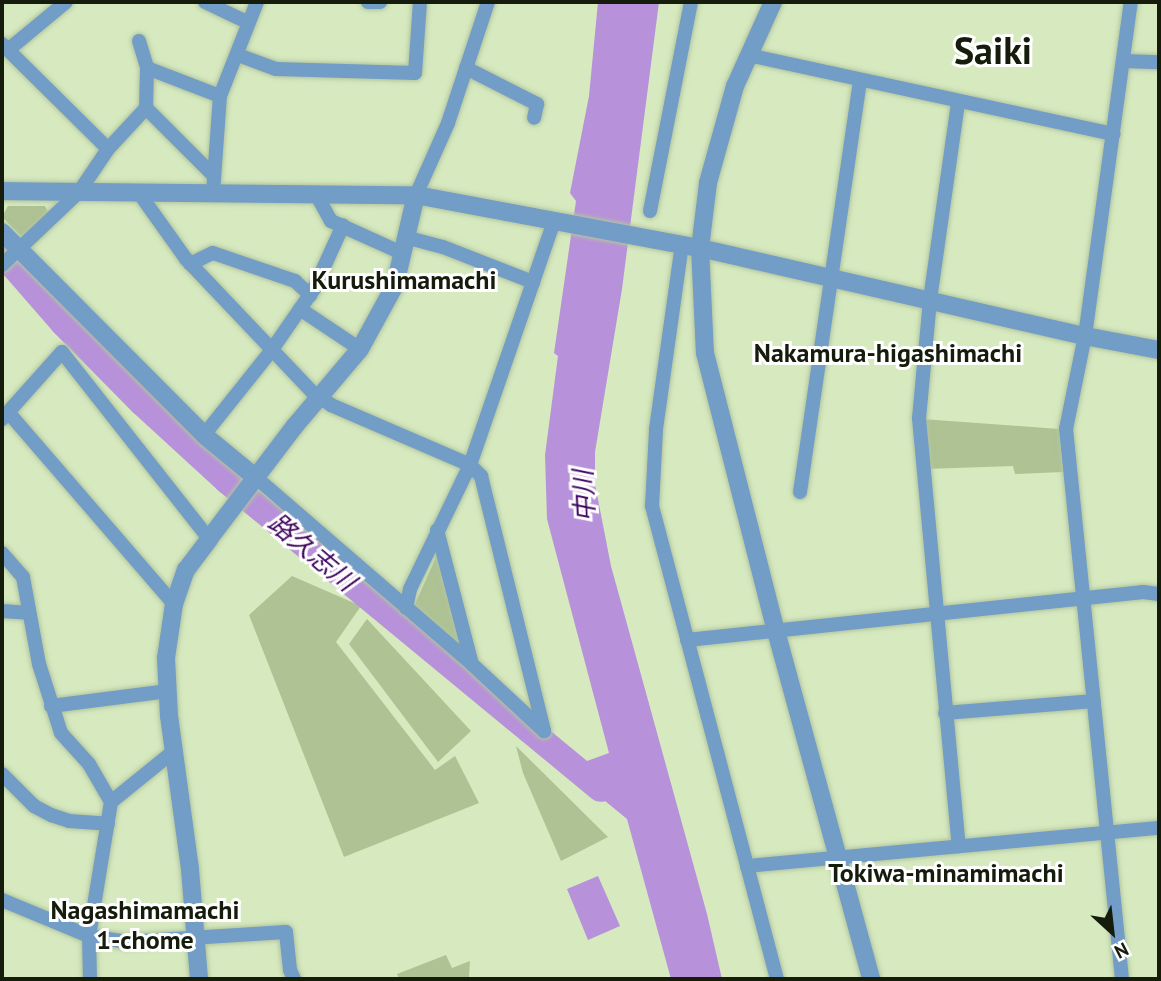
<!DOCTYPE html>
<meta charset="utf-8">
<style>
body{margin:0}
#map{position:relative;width:1161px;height:981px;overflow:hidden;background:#d6e9bf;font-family:"PT Sans","Noto Sans JP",sans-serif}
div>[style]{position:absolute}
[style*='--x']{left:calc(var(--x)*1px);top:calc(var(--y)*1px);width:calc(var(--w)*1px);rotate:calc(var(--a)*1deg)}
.green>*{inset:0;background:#aec294}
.water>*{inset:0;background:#b791da}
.river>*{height:26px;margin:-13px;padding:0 13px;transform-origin:13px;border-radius:13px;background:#b791da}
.roads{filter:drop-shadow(0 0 2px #b3c49f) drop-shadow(0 0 2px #b3c49f)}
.minor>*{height:14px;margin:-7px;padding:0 7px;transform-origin:7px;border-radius:7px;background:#719dc6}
.tertiary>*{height:18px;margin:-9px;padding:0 9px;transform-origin:9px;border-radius:9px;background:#719dc6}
span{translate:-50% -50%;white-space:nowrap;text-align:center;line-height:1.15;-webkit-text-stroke:6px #fff;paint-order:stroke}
.neighbourhood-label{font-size:26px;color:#151c0c;font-weight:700}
.water-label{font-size:26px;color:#3e045f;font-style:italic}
.town-label{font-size:38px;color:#151c0c;font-weight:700}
.frame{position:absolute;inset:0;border:4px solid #151c0c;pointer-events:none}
.north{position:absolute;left:1077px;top:897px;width:70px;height:70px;-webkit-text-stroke:5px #fff;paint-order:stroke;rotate:153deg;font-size:19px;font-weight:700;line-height:28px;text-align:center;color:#151c0c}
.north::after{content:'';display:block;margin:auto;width:24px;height:32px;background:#151c0c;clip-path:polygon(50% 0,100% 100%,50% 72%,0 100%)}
</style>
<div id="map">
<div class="green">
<div style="clip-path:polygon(8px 206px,45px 206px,48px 212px,23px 238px,2px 217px)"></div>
<div style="clip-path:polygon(922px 419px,1059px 429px,1063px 472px,1015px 474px,1013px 466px,925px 469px)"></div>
<div style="clip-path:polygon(437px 555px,461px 648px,414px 606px)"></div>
<div style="clip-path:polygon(292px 576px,361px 606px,336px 642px,435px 770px,455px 756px,479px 803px,344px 857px,249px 615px)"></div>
<div style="clip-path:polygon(367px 619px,471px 731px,438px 762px,349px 644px)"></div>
<div style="clip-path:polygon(516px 746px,608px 837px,561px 861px,523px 773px)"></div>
<div style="clip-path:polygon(446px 955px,452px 968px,470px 961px,469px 977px,399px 979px,397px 974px)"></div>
</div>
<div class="water">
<div style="clip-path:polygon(598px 2px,659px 2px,622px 289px,595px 452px,595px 484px,611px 566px,707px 914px,722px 979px,671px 979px,627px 819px,571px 773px,576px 765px,609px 753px,547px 519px,545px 455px,558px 356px,554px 353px,576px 201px,570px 193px,589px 96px)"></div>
<div style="clip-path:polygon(598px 876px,620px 926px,588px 940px,567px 889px)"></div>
</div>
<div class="river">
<div style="--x:2;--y:253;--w:93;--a:48.9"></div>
<div style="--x:63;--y:323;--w:112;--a:45.4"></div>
<div style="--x:142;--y:403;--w:115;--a:42.5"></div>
<div style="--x:227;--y:481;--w:484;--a:39.5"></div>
</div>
<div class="roads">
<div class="minor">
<div style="--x:205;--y:2;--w:47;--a:25.5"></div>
<div style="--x:368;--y:2;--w:12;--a:0"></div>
<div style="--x:139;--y:41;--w:28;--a:73"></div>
<div style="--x:147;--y:68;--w:40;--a:91.4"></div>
<div style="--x:146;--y:108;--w:96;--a:45"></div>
<div style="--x:2;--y:44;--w:149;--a:44.7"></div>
<div style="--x:108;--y:149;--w:52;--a:124"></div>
<div style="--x:79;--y:192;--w:106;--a:136.5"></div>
<div style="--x:8;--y:50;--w:75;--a:-39.6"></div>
<div style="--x:238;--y:55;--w:40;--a:20.2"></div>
<div style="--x:276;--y:69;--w:139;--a:1.6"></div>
<div style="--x:415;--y:73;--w:71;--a:-86"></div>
<div style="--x:748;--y:55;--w:374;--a:12.2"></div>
<div style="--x:1124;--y:61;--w:35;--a:2"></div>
<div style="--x:147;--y:68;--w:78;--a:21"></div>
<div style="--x:466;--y:68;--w:80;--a:26.9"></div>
<div style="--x:537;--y:104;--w:14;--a:102"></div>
<div style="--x:958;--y:103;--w:199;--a:98.1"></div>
<div style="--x:930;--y:300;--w:119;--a:95.3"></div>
<div style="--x:919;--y:418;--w:430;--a:84.7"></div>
<div style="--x:108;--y:149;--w:56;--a:-47.2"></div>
<div style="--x:139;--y:193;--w:81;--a:54.5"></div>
<div style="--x:186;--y:259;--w:183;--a:46.5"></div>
<div style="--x:312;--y:392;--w:23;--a:34"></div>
<div style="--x:331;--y:405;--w:151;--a:23.3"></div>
<div style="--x:470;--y:465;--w:16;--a:45"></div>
<div style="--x:481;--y:476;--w:263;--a:76.1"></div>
<div style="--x:544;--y:731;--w:98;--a:-137.1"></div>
<div style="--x:472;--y:664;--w:286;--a:-139.2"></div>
<div style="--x:213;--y:193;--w:97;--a:-85.9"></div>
<div style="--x:220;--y:96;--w:101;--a:-68.5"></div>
<div style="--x:316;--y:194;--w:31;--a:61"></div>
<div style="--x:331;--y:221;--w:78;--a:24.3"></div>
<div style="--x:416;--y:195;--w:79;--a:-66"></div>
<div style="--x:448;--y:123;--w:127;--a:-71.7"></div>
<div style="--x:650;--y:211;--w:213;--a:-78.9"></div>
<div style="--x:405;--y:237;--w:39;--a:15"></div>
<div style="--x:443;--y:247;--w:97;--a:21.3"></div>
<div style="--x:682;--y:244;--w:188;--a:98"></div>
<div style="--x:656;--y:430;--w:76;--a:93"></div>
<div style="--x:652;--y:506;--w:489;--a:75.2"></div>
<div style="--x:190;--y:264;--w:25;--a:-26"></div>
<div style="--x:213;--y:253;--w:87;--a:18.9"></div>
<div style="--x:295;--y:281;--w:21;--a:43"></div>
<div style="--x:300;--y:309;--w:72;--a:33.7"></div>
<div style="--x:8;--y:412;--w:254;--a:49.2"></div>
<div style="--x:2;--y:419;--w:90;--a:-48.2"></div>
<div style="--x:62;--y:352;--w:238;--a:51.8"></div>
<div style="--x:204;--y:435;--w:107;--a:-51.4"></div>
<div style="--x:271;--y:351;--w:75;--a:-55.3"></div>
<div style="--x:314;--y:289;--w:70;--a:-65.6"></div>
<div style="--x:800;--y:492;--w:416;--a:-81.7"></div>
<div style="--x:437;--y:530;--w:138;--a:75.4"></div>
<div style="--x:2;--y:553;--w:32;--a:49"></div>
<div style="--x:23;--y:577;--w:88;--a:79.6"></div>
<div style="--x:39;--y:664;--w:72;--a:72.3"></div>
<div style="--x:61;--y:733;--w:42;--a:47.9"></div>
<div style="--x:89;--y:764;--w:44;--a:59.9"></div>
<div style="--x:111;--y:802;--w:136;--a:99.3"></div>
<div style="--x:89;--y:936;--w:43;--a:88.7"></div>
<div style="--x:406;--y:608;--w:19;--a:-78"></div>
<div style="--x:410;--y:589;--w:138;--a:-64.2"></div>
<div style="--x:470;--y:465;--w:258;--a:-71"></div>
<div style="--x:2;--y:611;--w:27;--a:4"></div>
<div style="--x:687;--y:640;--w:459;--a:-6"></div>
<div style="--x:1143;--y:592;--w:16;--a:7"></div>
<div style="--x:51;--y:706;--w:118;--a:-7.3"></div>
<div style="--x:945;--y:713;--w:149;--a:-4.6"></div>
<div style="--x:2;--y:774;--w:45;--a:45"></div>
<div style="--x:34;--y:806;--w:19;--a:28"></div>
<div style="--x:51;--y:815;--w:19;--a:18"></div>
<div style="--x:69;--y:821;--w:39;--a:4"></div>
<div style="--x:111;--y:802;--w:81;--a:-39"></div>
<div style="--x:747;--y:866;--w:414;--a:-5.3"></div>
<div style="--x:2;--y:900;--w:94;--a:22.5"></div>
<div style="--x:89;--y:936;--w:37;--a:9"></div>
<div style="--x:126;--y:942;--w:160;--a:-3.6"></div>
<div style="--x:286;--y:932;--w:38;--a:84"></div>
<div style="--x:290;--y:970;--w:10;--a:66"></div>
<div style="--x:1122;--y:979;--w:553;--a:-95.81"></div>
<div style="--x:1066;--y:429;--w:95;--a:-78.5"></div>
<div style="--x:1085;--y:336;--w:337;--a:-82.2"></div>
</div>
<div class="tertiary">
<div style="--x:773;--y:2;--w:92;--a:114.3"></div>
<div style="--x:735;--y:86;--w:101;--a:105.6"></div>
<div style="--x:708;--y:183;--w:65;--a:97"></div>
<div style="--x:700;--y:248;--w:105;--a:87.3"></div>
<div style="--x:705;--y:353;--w:287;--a:75.7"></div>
<div style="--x:776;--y:631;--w:361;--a:74.7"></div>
<div style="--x:2;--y:191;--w:414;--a:0.6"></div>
<div style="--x:416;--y:195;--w:289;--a:10.6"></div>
<div style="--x:700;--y:248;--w:395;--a:12.9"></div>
<div style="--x:1085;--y:336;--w:75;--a:10.7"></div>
<div style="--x:2;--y:232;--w:286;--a:45.1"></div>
<div style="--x:204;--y:435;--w:66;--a:39.5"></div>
<div style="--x:199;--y:979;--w:110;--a:-94.7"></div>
<div style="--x:190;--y:869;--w:154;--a:-97.8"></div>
<div style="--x:169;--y:716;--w:58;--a:-93"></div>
<div style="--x:166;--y:658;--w:55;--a:-81.6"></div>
<div style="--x:174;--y:604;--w:36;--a:-71"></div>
<div style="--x:186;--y:570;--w:39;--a:-53"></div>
<div style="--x:209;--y:539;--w:141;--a:-52.8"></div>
<div style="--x:294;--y:427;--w:102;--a:-49.8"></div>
<div style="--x:360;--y:349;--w:73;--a:-61.3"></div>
<div style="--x:395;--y:285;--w:92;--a:-76.9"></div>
</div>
</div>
<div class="neighbourhood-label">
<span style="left:404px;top:280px">Kurushimamachi</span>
<span style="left:888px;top:353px">Nakamura-higashimachi</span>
<span style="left:946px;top:873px">Tokiwa-minamimachi</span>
<span style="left:145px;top:925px">Nagashimamachi<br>1-chome</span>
</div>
<div class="water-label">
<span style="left:584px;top:496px;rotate:-93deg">中川</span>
<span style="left:312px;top:552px;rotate:40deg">路久志川</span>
</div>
<div class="town-label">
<span style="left:993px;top:50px">Saiki</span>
</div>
<div class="frame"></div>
<div class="north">N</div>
</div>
